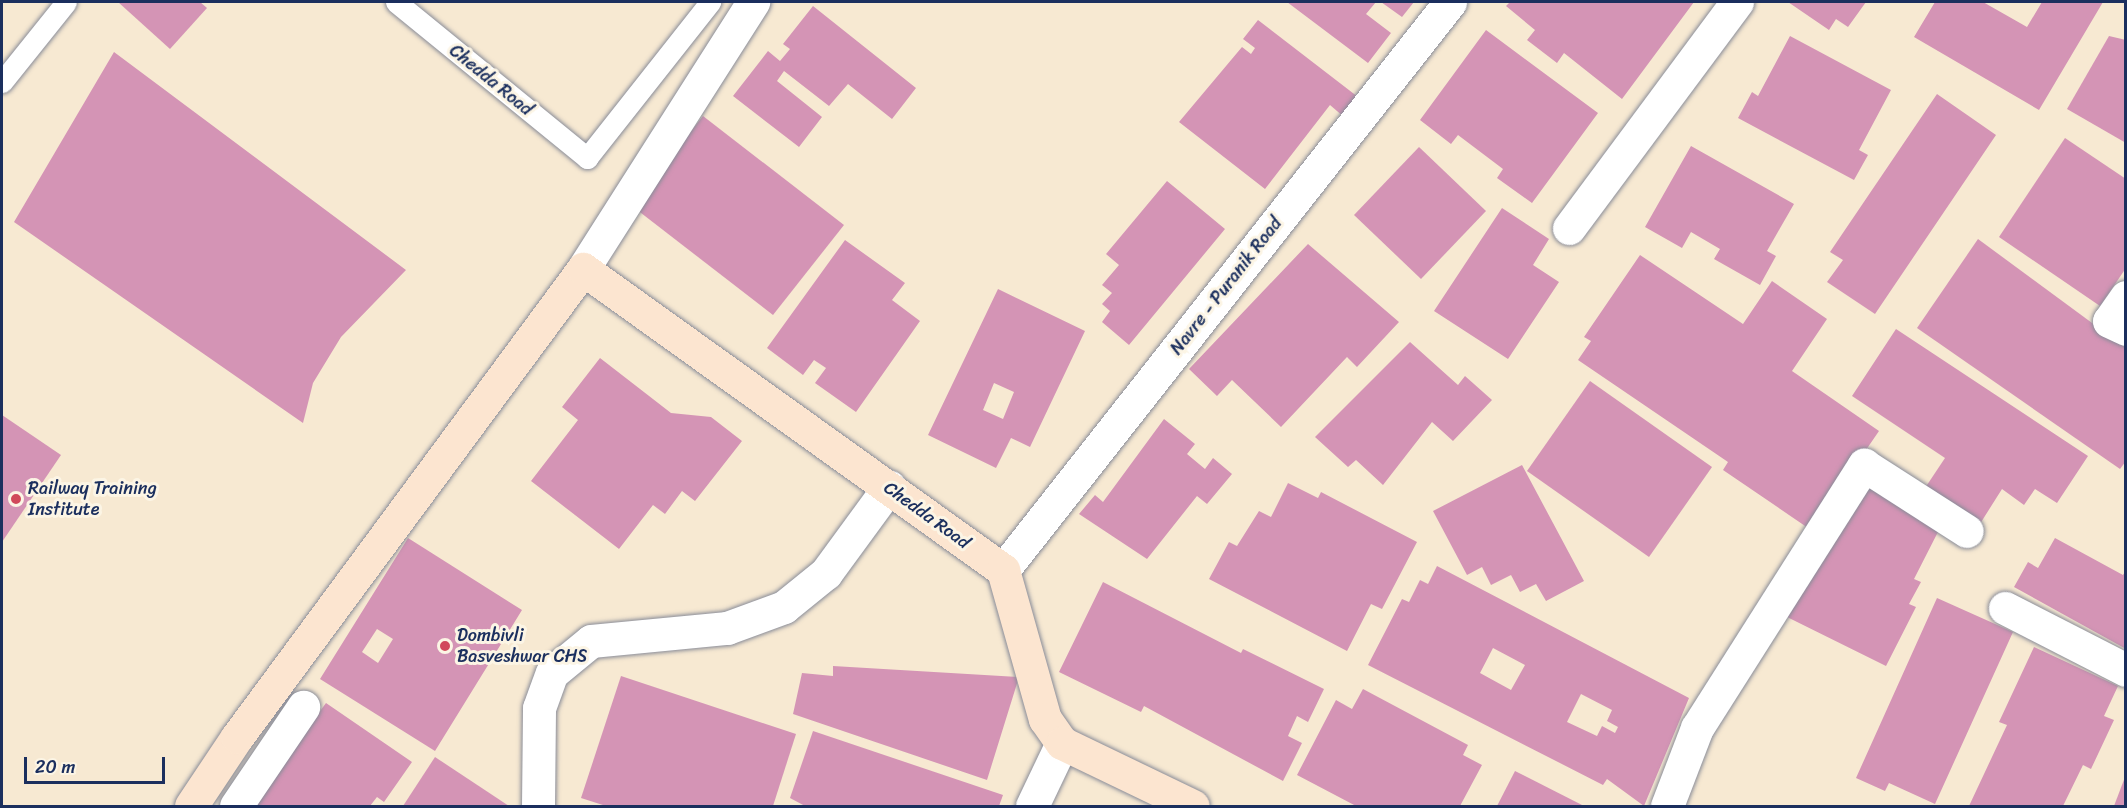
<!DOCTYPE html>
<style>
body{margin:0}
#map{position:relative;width:2127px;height:808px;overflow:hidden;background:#f7e9d2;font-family:Sriracha,sans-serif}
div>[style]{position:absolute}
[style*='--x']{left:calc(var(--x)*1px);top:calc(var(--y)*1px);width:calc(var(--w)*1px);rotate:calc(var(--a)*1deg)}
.building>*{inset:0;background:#d494b5}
.roads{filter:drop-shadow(0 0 2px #898c98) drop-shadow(0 0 2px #898c98)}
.lane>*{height:21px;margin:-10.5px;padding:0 10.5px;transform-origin:10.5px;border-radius:10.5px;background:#fff}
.street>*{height:33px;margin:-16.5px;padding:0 16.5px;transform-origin:16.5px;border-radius:16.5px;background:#fff}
.secondary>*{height:33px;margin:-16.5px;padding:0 16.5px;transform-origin:16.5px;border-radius:16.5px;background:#fce5d0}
.dots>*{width:16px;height:16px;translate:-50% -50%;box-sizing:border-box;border:3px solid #fcf5e5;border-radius:50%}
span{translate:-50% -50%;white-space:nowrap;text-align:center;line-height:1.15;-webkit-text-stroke:6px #fcf5e5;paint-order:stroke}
.street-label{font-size:18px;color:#1b2f5e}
.poi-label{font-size:18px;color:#1b2f5e}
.left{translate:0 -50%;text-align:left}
.frame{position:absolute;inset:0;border:3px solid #1b2f5e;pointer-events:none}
.scale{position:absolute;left:24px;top:757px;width:141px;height:27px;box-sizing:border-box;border:3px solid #1b2f5e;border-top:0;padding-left:8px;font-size:18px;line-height:21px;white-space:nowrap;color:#1b2f5e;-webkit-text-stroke:4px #fcf5e5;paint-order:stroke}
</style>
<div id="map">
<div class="building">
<div style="clip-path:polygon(118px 2px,200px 2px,207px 8px,170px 49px)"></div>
<div style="clip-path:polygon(1287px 2px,1376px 2px,1366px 14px,1391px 33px,1368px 63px)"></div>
<div style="clip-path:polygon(1381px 2px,1414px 2px,1402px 17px)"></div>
<div style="clip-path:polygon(1510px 2px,1694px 2px,1622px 99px,1564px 53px,1557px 63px,1527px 40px,1535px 30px,1506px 6px)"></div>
<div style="clip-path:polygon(1788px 2px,1866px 2px,1848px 27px,1836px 19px,1829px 30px)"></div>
<div style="clip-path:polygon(1935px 2px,1983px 2px,2027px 27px,2042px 2px,2103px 2px,2039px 110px,1914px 37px)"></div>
<div style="clip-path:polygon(813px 6px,916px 88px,892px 119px,848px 84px,829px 106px,784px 71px,777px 81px,822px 117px,799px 147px,733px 96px,768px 51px,780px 61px,790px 49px,783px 44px)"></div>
<div style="clip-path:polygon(1258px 20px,1358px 97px,1344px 117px,1330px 105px,1265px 189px,1179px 122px,1242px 47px,1251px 54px,1255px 48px,1243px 39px)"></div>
<div style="clip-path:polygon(1486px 30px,1598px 113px,1532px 203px,1497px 178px,1503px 169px,1458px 135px,1451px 144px,1420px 120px)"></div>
<div style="clip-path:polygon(1790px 36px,1891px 90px,1859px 150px,1868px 155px,1854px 180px,1738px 118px,1752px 92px,1758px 96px)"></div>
<div style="clip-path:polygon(2109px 36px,2126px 40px,2126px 143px,2067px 109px)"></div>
<div style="clip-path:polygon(114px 52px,406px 270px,341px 337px,313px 383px,303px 423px,14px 222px)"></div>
<div style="clip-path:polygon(1937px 94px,1996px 135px,1875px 314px,1827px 282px,1843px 260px,1830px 252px)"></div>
<div style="clip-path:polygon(703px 116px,844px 225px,773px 315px,632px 206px)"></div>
<div style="clip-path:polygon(2065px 138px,2126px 179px,2126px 268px,2100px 306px,1999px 237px)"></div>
<div style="clip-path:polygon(1691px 146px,1794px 204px,1767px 251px,1776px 256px,1760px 285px,1714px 259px,1720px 249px,1691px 232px,1682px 248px,1645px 227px)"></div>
<div style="clip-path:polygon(1419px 147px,1486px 211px,1421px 279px,1354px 215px)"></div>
<div style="clip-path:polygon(1167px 181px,1225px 229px,1129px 345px,1102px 322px,1110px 311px,1102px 304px,1112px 293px,1102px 285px,1119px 265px,1106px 254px)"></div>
<div style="clip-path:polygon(1502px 208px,1549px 239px,1533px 265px,1559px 282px,1508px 359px,1434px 311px)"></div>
<div style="clip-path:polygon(1978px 239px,2126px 348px,2126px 461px,2120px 469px,1917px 328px)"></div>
<div style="clip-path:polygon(845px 240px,905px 283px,892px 300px,920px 321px,856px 412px,815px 383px,826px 368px,814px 360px,803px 375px,767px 348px)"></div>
<div style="clip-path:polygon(1308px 244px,1399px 322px,1357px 367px,1347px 357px,1281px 427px,1232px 380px,1217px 396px,1189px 369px)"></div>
<div style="clip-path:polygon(1640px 255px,1743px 324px,1772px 281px,1827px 319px,1792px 371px,1879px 431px,1811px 530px,1723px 470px,1728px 462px,1578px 360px,1591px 341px,1584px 337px)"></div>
<div style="clip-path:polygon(evenodd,998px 289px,1085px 331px,1030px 447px,1011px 438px,996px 468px,928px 435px,998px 289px,994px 383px,1014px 392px,1003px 419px,983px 410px,994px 383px)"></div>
<div style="clip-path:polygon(1896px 329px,2088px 456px,2057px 503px,2035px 489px,2024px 505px,2002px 489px,1978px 527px,1923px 491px,1945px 458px,1852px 396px)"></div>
<div style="clip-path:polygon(1410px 342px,1458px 385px,1465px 376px,1492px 400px,1453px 441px,1432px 422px,1383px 485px,1356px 460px,1348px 467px,1315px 437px)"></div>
<div style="clip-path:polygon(600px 358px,671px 413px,711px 417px,742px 441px,695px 501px,682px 491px,665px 514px,653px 505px,619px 549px,531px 481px,578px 420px,562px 407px)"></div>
<div style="clip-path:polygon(1590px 381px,1712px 467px,1649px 557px,1527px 471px)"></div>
<div style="clip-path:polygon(2px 415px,61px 455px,2px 542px)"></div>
<div style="clip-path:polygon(1164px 419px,1195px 444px,1187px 454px,1205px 469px,1213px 458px,1232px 474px,1207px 504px,1197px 496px,1147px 559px,1079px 514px,1095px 495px,1103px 502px)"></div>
<div style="clip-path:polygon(1522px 465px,1584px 581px,1546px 601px,1536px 584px,1520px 592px,1511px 575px,1491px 585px,1482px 567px,1467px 575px,1433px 511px)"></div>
<div style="clip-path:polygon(1288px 483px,1318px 498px,1321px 492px,1417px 542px,1382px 609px,1371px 604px,1347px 651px,1209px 579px,1229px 542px,1237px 546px,1259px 511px,1271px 517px)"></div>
<div style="clip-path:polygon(1866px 486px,1940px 528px,1914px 579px,1921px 582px,1909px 604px,1916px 607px,1886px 666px,1785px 616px)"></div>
<div style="clip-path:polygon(evenodd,408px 538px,522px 610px,435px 751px,320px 679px,408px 538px,377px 629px,393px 639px,378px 663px,362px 652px,377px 629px)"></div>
<div style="clip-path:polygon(2055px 538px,2123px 575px,2126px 570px,2126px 649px,2014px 587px,2028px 562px,2038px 568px)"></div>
<div style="clip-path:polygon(evenodd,1437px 566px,1689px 698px,1644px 806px,1607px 779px,1603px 785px,1368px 665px,1402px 599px,1409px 602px,1420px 580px,1428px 584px,1437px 566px,1493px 648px,1525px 665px,1511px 690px,1480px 673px,1493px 648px,1437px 566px,1581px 694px,1612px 710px,1607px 721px,1618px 727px,1615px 733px,1602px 726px,1597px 736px,1567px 722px,1581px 694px)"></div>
<div style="clip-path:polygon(1103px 582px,1241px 653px,1243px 649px,1324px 689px,1308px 722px,1297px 716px,1288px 736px,1302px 743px,1283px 781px,1144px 706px,1141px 712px,1059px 672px)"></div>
<div style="clip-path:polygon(1937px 598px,2013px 632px,1935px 804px,1889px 783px,1885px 791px,1856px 778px)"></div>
<div style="clip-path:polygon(2034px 647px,2118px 686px,2104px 716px,2114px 720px,2091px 769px,2083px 765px,2063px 806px,1969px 806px,2007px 725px,1999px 722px)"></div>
<div style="clip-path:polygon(833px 666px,1019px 677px,987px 780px,793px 714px,802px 673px,833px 676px)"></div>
<div style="clip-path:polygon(621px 676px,796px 734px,773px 806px,606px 806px,581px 798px)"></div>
<div style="clip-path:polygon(1363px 689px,1468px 745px,1463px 755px,1482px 765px,1460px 806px,1356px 806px,1297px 775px,1336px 700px,1352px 709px)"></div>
<div style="clip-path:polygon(326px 703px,412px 762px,384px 802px,377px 797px,370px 806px,250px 806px)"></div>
<div style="clip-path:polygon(813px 731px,1003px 795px,999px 806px,805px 806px,790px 798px)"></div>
<div style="clip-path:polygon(435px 757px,509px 806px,403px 806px)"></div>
<div style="clip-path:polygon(1515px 771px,1584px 806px,1497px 806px)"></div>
<div style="clip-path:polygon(2125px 777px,2126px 806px,2114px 806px)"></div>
</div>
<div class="roads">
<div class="lane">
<div style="--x:396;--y:2;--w:247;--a:39.2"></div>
<div style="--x:587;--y:158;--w:199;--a:-51.7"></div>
<div style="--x:2;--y:82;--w:102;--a:-51.3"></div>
</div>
<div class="street">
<div style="--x:1569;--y:228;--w:282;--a:-53.4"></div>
<div style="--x:583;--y:269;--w:317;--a:-57.5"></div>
<div style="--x:2126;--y:297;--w:29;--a:125"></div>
<div style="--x:2109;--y:321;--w:19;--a:25"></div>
<div style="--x:1003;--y:570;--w:723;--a:-51.8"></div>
<div style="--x:2005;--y:608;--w:136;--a:27.1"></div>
<div style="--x:236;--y:806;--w:120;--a:-55.9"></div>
<div style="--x:538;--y:806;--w:98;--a:-89.4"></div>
<div style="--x:539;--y:708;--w:37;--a:-70"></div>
<div style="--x:552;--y:673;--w:50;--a:-39.4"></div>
<div style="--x:591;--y:641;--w:137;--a:-5.5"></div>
<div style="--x:727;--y:628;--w:61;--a:-20.2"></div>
<div style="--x:784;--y:607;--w:54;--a:-39"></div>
<div style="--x:826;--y:573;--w:107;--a:-53.8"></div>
<div style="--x:1032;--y:806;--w:70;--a:-64.5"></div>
<div style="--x:1667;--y:806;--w:84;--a:-69"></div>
<div style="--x:1697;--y:728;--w:312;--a:-57.6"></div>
<div style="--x:1864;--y:465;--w:122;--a:32.7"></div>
</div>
<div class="secondary">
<div style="--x:191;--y:806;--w:83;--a:-56.3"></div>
<div style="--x:237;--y:737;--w:582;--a:-53.52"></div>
<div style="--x:583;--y:269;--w:517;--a:35.63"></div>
<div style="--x:1003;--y:570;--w:155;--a:74.3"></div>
<div style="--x:1045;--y:719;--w:29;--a:55"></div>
<div style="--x:1062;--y:743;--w:145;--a:25.7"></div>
</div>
</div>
<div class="dots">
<div style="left:16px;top:499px;background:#d1495b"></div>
<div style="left:445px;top:646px;background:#d1495b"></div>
</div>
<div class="street-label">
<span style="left:491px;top:80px;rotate:39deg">Chedda Road</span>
<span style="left:1226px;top:286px;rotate:-52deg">Navre - Puranik Road</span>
<span style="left:927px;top:515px;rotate:36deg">Chedda Road</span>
</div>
<div class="poi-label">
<span class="left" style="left:28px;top:499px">Railway Training<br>Institute</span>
<span class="left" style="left:457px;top:646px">Dombivli<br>Basveshwar CHS</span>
</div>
<div class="frame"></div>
<div class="scale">20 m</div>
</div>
